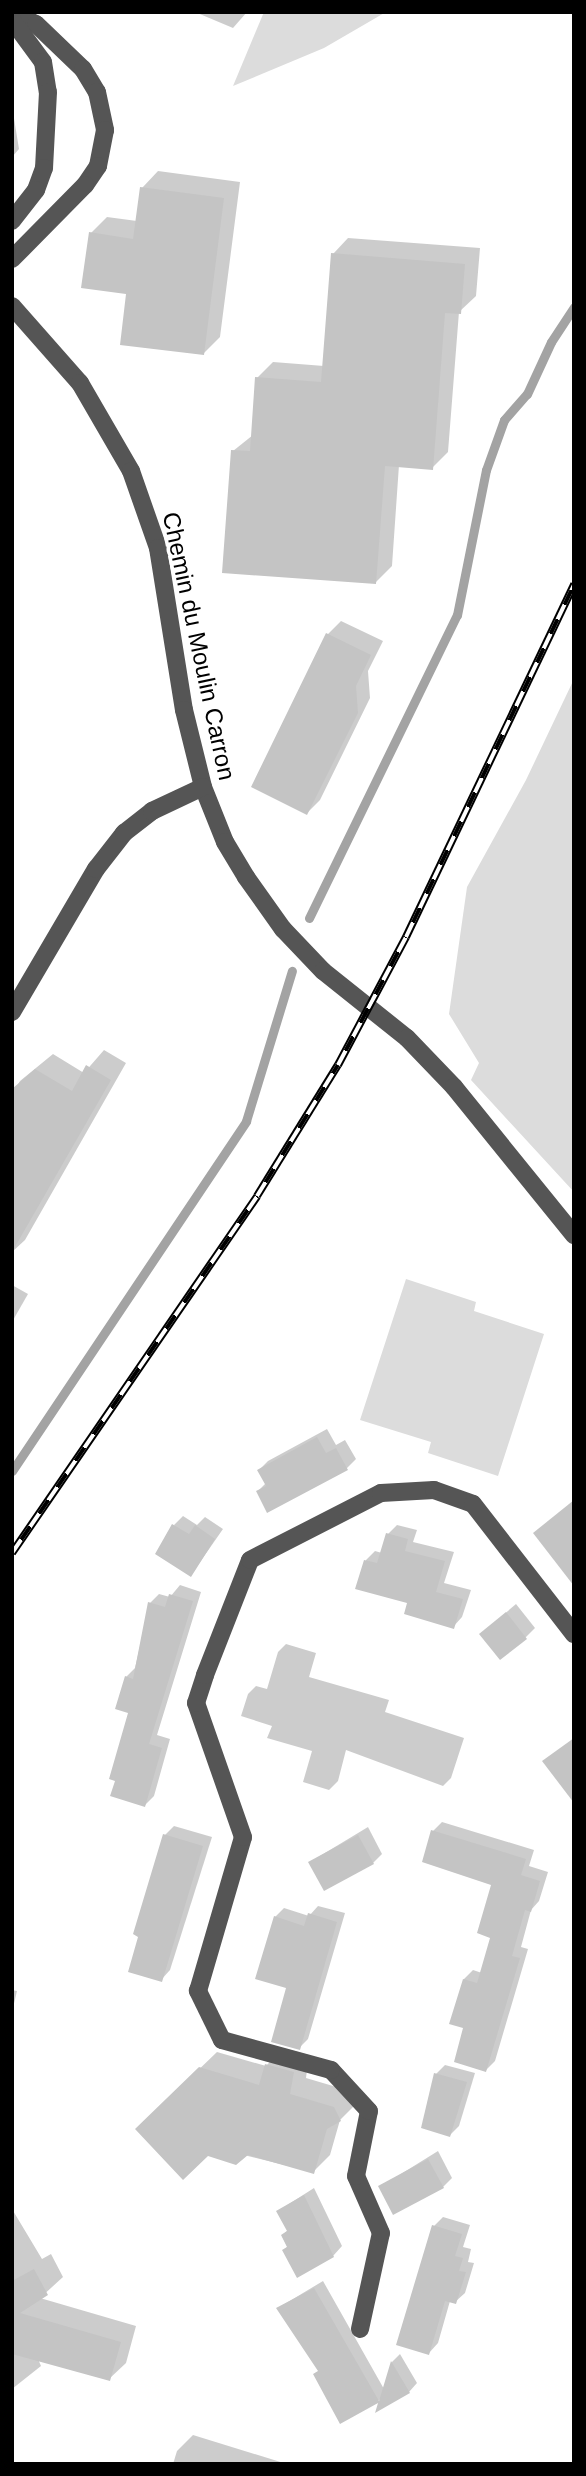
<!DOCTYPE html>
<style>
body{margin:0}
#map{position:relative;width:586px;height:2476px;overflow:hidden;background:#fff;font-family:Helvetica,sans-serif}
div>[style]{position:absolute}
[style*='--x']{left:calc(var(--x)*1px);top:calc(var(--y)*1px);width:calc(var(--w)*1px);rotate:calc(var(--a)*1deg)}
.green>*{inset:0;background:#dcdcdc}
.shadow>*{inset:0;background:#0003}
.stream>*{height:9px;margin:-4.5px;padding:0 4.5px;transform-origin:4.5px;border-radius:4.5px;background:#a3a3a3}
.building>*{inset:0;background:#c4c4c4}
.minor>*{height:18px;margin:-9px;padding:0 9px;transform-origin:9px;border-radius:9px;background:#555}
.rail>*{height:8px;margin-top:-4px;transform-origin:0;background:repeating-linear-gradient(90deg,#fff 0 16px,#000 0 32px);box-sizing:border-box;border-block:2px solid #000}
span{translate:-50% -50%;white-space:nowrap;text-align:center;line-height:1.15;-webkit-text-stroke:7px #fff;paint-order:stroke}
.street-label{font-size:24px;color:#000}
.frame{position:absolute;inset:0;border:14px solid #000;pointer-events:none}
</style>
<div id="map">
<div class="green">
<div style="clip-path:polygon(264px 12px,386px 12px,324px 48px,233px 86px)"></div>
<div style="clip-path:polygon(574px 679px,574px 1192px,471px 1080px,479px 1063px,449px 1014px,467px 887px,526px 780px)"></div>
<div style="clip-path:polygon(406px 1279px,476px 1302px,474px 1311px,544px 1334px,498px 1476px,428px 1453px,431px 1442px,360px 1420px)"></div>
</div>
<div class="shadow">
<div style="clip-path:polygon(195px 12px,247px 12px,233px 28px)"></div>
<div style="clip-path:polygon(12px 106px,19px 149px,12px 157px)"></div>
<div style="clip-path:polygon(158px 171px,240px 182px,220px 337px,204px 353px,128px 293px,91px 233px,107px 217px,137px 221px,142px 188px)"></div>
<div style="clip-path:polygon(348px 238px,480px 248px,476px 296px,459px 312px,448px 452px,432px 468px,399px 465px,392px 566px,376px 582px,233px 451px,253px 435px,257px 378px,273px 362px,324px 366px,333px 254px)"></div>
<div style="clip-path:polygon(341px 621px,383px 641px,368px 671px,370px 698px,320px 800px,307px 813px,328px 634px)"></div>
<div style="clip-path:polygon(104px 1050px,126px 1063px,25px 1240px,12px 1252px,12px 1096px,20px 1081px,53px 1054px,84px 1073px)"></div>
<div style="clip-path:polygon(12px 1285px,28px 1294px,12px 1322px)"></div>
<div style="clip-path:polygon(327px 1429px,336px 1445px,345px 1440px,356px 1459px,347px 1468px,258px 1491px,266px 1483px,259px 1470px,268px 1461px)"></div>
<div style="clip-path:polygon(183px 1516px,197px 1525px,205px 1517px,223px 1529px,191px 1575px,174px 1525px)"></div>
<div style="clip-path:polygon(397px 1525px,417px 1530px,413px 1542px,454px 1552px,444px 1583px,471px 1590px,462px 1617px,453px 1627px,409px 1602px,358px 1587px,366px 1560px,375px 1551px,382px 1553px,388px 1534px)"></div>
<div style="clip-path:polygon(180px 1585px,201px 1592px,157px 1735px,170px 1739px,154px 1796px,145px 1805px,126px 1677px,135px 1668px,150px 1603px,159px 1594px,170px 1597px)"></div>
<div style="clip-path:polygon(516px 1604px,535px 1628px,525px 1638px,481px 1634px)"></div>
<div style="clip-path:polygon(286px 1644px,316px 1653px,309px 1677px,389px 1700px,385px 1712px,464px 1738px,451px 1778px,443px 1786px,346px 1750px,338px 1781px,329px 1790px,303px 1782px,312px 1751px,267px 1738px,272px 1726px,241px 1716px,248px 1694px,256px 1686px,267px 1689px,278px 1652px)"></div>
<div style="clip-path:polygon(442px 1822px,534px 1850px,529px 1866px,548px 1872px,539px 1901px,531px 1910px,521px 1947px,528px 1949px,495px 2061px,486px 2070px,466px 2027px,464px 1979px,473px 1970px,482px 1973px,493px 1936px,494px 1884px,433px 1831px)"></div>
<div style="clip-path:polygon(174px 1826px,212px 1837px,170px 1970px,161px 1980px,165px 1835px)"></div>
<div style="clip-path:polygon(368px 1827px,382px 1854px,373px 1863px,310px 1862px)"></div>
<div style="clip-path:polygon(318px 1906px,345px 1913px,308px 2039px,299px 2048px,275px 1917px,284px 1908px,309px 1916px)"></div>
<div style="clip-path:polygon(12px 1990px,17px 1991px,12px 2012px)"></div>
<div style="clip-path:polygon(283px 2048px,309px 2055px,306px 2078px,350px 2091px,357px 2103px,340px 2120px,330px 2155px,313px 2172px,137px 2129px,217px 2052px,266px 2066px)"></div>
<div style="clip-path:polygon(445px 2065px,475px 2073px,459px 2126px,450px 2135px,436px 2074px)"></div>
<div style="clip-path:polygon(438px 2151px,452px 2178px,443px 2187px,380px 2187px)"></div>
<div style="clip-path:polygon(314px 2188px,342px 2246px,333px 2256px,284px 2250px,289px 2245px,283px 2235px,289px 2229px,278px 2211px)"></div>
<div style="clip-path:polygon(12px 2209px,42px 2259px,51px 2254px,63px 2277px,40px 2298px,136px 2326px,126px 2363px,109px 2379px,38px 2359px,41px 2366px,12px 2389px)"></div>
<div style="clip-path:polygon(443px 2217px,470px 2225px,463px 2247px,471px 2249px,468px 2262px,474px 2263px,465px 2293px,455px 2302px,450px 2301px,438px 2343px,429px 2353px,434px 2226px)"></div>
<div style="clip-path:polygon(323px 2281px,384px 2389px,392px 2362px,400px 2354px,417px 2383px,409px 2392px,381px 2399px,341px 2421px,320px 2370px,278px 2308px)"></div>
<div style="clip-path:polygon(193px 2435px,287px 2464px,173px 2464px,177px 2451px)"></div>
</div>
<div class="stream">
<div style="--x:309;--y:918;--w:337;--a:-64"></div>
<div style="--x:457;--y:615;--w:148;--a:-78.7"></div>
<div style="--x:486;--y:470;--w:53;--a:-70.2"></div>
<div style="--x:504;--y:420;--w:35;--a:-49"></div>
<div style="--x:527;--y:394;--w:57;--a:-65.2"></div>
<div style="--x:551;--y:342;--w:42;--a:-56.7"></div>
<div style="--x:12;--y:1471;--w:421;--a:-56.2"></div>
<div style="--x:246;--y:1121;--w:157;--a:-73"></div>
</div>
<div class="building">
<div style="clip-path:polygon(140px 187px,224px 198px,204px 355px,120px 345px,126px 294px,81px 288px,89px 232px,133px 239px)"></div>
<div style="clip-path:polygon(331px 253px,465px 264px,461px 314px,445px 313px,433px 470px,385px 466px,376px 584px,222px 573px,231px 450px,250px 451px,255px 377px,321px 382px)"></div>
<div style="clip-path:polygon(326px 633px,371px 655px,356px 686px,358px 713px,307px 815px,251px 787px)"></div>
<div style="clip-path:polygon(86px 1065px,111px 1080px,12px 1252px,12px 1089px,35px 1069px,72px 1091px)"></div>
<div style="clip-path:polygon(317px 1437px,326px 1453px,336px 1448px,348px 1470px,267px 1513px,256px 1491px,266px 1486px,257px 1470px)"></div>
<div style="clip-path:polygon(574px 1500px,574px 1586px,533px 1533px)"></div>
<div style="clip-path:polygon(172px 1524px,189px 1534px,195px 1525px,215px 1539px,191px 1577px,155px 1554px)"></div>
<div style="clip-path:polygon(386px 1533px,408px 1539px,405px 1551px,445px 1561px,436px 1592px,463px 1599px,454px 1629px,404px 1614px,407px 1603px,355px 1589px,364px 1560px,377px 1563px)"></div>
<div style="clip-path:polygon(169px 1594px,193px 1601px,149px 1744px,162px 1748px,145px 1807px,110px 1796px,115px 1781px,109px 1779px,128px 1713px,115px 1709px,125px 1676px,133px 1679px,148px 1602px,165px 1607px)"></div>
<div style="clip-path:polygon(506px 1612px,527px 1639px,500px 1660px,479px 1634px)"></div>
<div style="clip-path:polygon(574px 1738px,574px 1803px,542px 1761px)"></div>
<div style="clip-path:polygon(431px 1830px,526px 1859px,521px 1875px,540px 1881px,531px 1912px,525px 1910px,512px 1956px,520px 1958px,486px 2072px,454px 2062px,463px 2028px,449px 2024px,463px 1979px,477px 1983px,490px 1938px,477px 1933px,491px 1885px,422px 1862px)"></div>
<div style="clip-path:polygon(163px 1834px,203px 1846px,162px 1982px,128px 1972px,138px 1937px,133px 1934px)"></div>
<div style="clip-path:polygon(358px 1835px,374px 1864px,324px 1891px,308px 1862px)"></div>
<div style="clip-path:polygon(308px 1913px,337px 1922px,300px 2050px,271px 2042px,286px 1988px,255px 1979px,274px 1916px,304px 1926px)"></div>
<div style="clip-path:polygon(265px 2064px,294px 2072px,290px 2094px,334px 2107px,341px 2121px,327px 2129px,314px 2174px,248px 2155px,236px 2165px,208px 2156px,183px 2180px,135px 2129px,199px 2067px,259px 2085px)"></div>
<div style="clip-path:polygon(434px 2073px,467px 2082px,450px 2137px,421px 2128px)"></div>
<div style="clip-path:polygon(428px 2159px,444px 2188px,393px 2215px,378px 2186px)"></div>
<div style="clip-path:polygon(304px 2195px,334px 2257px,297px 2278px,282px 2250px,287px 2247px,281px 2235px,287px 2231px,276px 2211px)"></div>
<div style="clip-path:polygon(432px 2225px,462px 2234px,455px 2256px,463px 2258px,459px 2271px,466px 2272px,456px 2304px,445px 2301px,429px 2355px,396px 2345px)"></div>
<div style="clip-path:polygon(34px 2269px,48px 2295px,20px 2313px,121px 2342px,110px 2381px,12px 2354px,12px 2281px)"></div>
<div style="clip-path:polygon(314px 2288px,379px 2401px,391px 2361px,410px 2393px,375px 2413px,378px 2403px,340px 2424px,313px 2374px,318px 2371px,276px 2308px)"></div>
</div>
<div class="minor">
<div style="--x:12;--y:12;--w:27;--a:27"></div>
<div style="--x:36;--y:24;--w:65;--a:43.8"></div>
<div style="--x:83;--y:69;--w:27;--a:59"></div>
<div style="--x:97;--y:92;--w:39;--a:78"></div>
<div style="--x:105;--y:130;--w:37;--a:101"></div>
<div style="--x:98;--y:166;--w:23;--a:124"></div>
<div style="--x:85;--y:185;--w:104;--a:134.6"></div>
<div style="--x:12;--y:20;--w:52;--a:53.6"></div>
<div style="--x:43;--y:62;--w:30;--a:81"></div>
<div style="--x:48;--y:92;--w:76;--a:93"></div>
<div style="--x:44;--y:168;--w:23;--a:110"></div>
<div style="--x:36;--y:190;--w:39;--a:128"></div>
<div style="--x:12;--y:306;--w:103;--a:48.6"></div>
<div style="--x:80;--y:383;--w:102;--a:59.9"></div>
<div style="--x:131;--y:471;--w:82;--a:70.7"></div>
<div style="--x:158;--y:548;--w:164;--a:80.9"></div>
<div style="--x:184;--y:710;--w:79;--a:76.1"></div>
<div style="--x:203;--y:787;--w:59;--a:68.2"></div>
<div style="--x:225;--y:842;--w:41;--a:59"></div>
<div style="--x:246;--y:877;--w:64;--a:54.6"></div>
<div style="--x:283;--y:929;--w:58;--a:46.4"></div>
<div style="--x:323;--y:971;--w:107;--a:38.6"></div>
<div style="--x:407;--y:1038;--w:68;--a:46.2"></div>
<div style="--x:454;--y:1087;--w:191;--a:51"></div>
<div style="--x:12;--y:1012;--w:166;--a:-59.6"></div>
<div style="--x:96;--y:869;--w:46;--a:-52.1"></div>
<div style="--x:124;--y:833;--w:36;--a:-38"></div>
<div style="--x:152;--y:811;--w:56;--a:-25.2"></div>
<div style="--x:360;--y:2329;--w:98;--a:-77.7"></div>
<div style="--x:381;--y:2233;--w:62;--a:-113.7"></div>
<div style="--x:356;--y:2176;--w:66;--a:-78.7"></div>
<div style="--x:369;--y:2111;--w:56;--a:-132.8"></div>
<div style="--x:331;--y:2070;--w:113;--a:-164.6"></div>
<div style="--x:222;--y:2040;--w:55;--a:-116.1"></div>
<div style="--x:198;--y:1991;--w:160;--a:-73.7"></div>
<div style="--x:243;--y:1837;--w:142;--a:-109.3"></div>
<div style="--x:196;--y:1703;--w:29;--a:-72"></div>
<div style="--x:205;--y:1675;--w:123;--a:-68.6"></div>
<div style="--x:250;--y:1560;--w:147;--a:-27.1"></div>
<div style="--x:381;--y:1493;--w:53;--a:-3.2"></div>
<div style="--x:434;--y:1490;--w:41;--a:19.7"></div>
<div style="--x:473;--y:1504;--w:165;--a:52.2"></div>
</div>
<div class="rail">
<div style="--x:12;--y:1553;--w:433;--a:-55.5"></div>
<div style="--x:257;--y:1196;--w:154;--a:-58.3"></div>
<div style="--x:338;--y:1065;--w:145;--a:-62"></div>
<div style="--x:406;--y:937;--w:391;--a:-64.5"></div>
</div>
<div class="street-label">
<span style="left:199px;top:646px;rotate:78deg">Chemin du Moulin Carron</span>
</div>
<div class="frame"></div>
</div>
